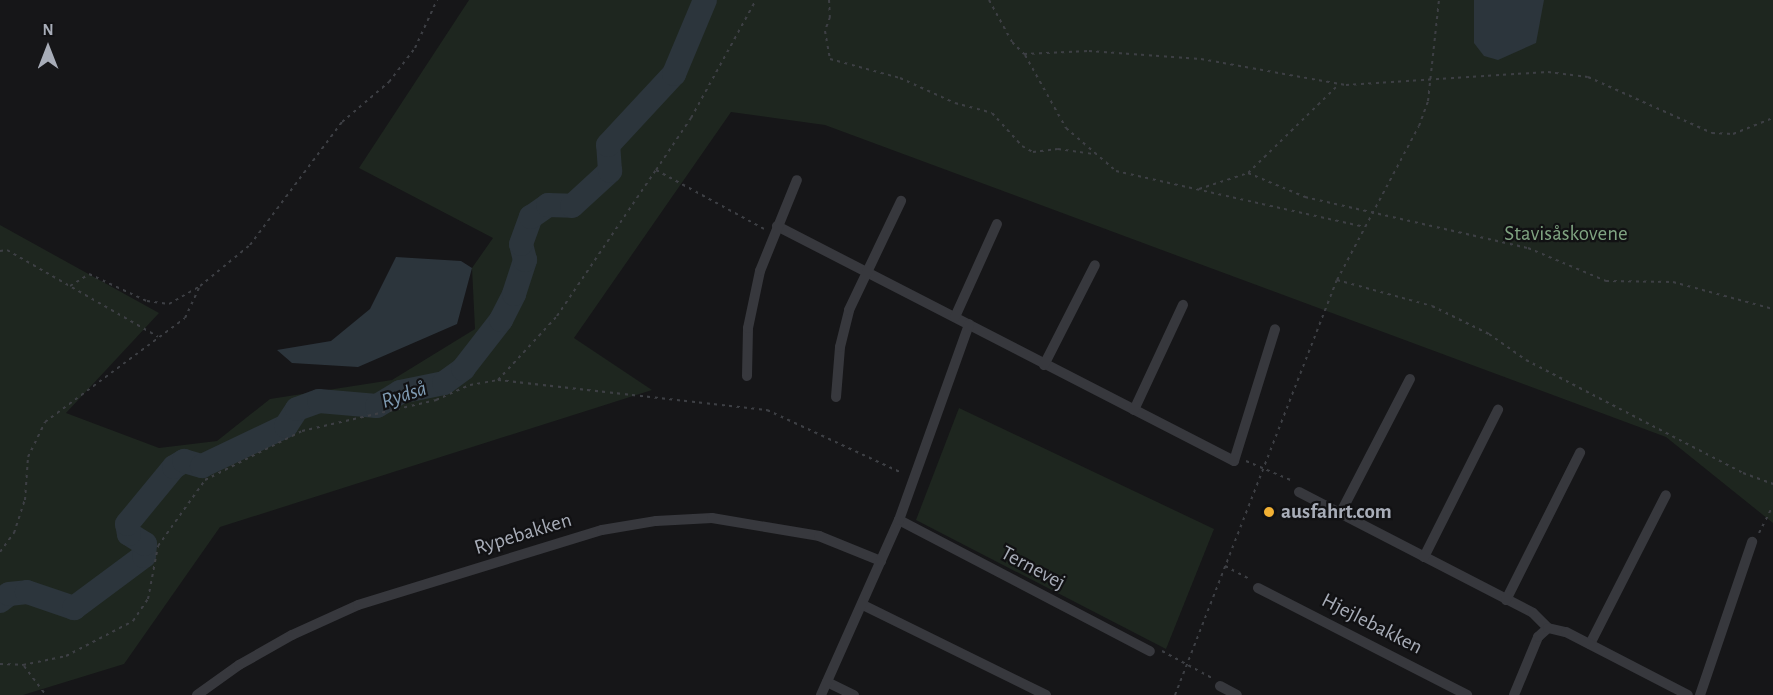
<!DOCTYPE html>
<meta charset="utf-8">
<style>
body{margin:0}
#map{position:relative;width:1773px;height:695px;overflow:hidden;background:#161618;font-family:"Alegreya Sans",sans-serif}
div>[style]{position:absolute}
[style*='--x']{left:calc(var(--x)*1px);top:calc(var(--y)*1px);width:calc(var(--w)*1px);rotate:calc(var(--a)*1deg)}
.green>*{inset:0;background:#1e261f}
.water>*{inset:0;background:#2c353c}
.river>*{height:24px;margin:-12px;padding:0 12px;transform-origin:12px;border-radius:12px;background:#2c353c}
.path>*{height:2px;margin-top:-1px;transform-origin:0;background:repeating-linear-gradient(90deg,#3d3f44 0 3px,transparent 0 7.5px)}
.street>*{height:10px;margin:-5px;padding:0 5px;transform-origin:5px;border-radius:5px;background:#37383d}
.dots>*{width:16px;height:16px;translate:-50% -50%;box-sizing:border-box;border:3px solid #111113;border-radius:50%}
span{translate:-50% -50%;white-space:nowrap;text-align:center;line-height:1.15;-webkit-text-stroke:4.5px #111113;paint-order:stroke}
.park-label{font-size:21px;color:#7fa381}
.poi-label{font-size:21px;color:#a8adb8;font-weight:700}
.left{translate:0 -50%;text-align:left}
.street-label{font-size:21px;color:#a8adb8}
.water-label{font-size:22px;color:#7f9bb3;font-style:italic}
.north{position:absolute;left:18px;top:18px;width:60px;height:60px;-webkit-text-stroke:4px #111113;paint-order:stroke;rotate:0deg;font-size:16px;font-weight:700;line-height:24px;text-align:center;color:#a8adb8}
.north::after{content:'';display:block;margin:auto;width:21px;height:27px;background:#a8adb8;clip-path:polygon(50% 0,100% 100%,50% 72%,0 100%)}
</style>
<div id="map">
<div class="green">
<div style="clip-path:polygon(469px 0,1773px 0,1773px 523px,1666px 437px,825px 125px,731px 112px,574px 338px,652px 390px,220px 527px,124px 664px,23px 695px,0 695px,0 225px,159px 313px,66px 413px,159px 448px,217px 441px,270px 399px,392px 380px,475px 329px,472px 268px,493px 238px,359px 168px)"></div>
<div style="clip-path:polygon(959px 408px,1214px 529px,1166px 649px,916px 520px)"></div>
</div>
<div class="water">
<div style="clip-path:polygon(1474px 0,1544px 0,1536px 43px,1498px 60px,1484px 56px,1474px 43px)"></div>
<div style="clip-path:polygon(396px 257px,461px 261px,472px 268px,457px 324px,358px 367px,292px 363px,277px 350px,331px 341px,370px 309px)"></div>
</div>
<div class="river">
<div style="--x:0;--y:601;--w:11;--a:-38"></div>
<div style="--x:9;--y:594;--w:18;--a:-6"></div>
<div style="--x:27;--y:592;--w:50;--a:18.8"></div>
<div style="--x:74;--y:608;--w:87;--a:-36.6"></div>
<div style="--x:144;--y:556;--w:12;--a:-85"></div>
<div style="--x:145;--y:544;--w:19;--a:-148"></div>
<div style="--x:129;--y:534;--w:10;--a:-101"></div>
<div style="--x:127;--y:524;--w:74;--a:-50.5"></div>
<div style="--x:174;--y:467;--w:12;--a:-31"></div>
<div style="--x:184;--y:461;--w:19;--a:16"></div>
<div style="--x:202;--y:466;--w:93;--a:-25.5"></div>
<div style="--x:286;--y:426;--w:20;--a:-57"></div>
<div style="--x:297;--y:409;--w:23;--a:-20"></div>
<div style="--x:319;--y:401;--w:58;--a:4.9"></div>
<div style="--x:377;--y:406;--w:27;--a:-31"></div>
<div style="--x:400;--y:392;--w:45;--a:-11.6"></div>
<div style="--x:444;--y:383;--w:24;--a:-36"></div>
<div style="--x:463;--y:369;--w:62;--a:-52.2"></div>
<div style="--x:501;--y:320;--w:29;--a:-63"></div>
<div style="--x:514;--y:294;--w:36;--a:-72"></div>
<div style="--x:525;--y:260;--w:16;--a:-104"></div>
<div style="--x:521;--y:244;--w:29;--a:-70"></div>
<div style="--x:531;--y:217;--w:21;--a:-35"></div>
<div style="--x:548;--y:205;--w:24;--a:2"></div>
<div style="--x:572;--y:206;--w:52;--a:-42.6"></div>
<div style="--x:610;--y:171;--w:26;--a:-94"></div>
<div style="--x:608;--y:145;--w:97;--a:-47.1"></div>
<div style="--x:674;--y:74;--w:80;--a:-67.3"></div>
</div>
<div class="path">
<div style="--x:829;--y:0;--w:17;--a:87"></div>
<div style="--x:830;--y:17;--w:15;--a:110"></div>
<div style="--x:825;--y:31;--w:28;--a:80"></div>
<div style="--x:830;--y:59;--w:73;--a:15.2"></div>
<div style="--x:900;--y:78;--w:60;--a:24.4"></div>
<div style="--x:955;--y:103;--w:38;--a:15"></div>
<div style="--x:992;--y:113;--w:45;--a:47.7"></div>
<div style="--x:1022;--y:146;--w:13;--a:29"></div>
<div style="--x:1033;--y:152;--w:25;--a:-7"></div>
<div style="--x:1058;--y:149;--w:35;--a:8"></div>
<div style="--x:989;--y:0;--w:48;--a:61.3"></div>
<div style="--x:1012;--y:42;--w:17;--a:45"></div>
<div style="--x:1024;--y:54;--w:65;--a:-2.6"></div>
<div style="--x:1089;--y:51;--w:112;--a:4.1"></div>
<div style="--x:1201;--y:59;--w:147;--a:10.2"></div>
<div style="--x:1346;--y:85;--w:202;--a:-3.7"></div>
<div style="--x:1548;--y:72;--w:40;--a:7.1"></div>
<div style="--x:1588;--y:77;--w:136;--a:24.3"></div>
<div style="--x:1712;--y:133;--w:21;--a:3"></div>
<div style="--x:1733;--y:134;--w:43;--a:-21.8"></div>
<div style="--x:1025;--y:55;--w:84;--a:60.7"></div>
<div style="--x:1066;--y:128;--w:66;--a:40.7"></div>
<div style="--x:1116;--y:171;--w:254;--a:12.7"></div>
<div style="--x:656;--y:170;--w:123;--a:28.6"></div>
<div style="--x:1248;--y:173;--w:124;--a:-44.3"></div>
<div style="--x:1199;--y:189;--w:52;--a:-18.1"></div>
<div style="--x:1248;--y:173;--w:62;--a:22.8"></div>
<div style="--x:1305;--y:197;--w:229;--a:12.9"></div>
<div style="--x:1528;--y:248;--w:85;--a:22.9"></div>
<div style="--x:1606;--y:281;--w:67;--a:0.9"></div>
<div style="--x:1673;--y:282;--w:104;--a:15.1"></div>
<div style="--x:0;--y:251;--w:7;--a:-8"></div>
<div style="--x:7;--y:250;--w:174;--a:29.9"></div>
<div style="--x:1337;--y:280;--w:98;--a:15.3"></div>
<div style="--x:1432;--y:306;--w:64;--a:26.2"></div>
<div style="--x:1489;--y:334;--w:45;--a:35.1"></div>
<div style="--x:1526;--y:360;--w:245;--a:27.5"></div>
<div style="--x:1743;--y:473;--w:32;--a:20"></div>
<div style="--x:70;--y:286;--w:22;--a:-32"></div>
<div style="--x:89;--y:274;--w:64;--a:25"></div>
<div style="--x:147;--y:301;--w:22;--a:8"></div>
<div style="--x:169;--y:304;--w:36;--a:-30"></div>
<div style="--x:200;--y:286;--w:65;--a:-39.4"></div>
<div style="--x:250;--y:245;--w:154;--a:-53.2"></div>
<div style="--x:342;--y:122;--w:62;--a:-40.4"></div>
<div style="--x:389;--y:82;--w:43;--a:-52.6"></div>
<div style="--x:415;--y:48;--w:53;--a:-65.4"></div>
<div style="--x:498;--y:380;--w:271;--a:6.4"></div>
<div style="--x:767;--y:410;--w:149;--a:25"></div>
<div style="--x:1246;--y:461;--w:51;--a:23.1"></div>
<div style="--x:1759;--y:533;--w:30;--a:-63"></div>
<div style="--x:0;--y:552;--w:24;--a:-54"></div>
<div style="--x:14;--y:533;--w:35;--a:-72"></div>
<div style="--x:25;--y:500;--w:43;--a:-86"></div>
<div style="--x:28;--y:457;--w:39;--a:-64"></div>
<div style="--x:45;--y:422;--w:174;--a:-36.6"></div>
<div style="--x:185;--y:318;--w:33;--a:-65"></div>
<div style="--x:1225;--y:566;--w:27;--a:28"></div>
<div style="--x:1162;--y:651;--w:57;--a:28.4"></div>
<div style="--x:0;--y:664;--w:23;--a:2"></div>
<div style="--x:23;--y:665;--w:44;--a:-11.8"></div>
<div style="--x:66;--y:656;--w:76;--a:-27.6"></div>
<div style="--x:133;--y:621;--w:27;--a:-56"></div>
<div style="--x:148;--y:599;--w:54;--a:-79.3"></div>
<div style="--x:158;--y:546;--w:81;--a:-54.5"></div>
<div style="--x:205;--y:480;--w:109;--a:-26.8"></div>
<div style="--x:302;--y:431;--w:138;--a:-13"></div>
<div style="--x:436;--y:400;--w:37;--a:-24"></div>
<div style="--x:470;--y:385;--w:28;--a:-10"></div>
<div style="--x:498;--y:380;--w:87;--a:-47.3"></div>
<div style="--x:557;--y:316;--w:176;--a:-55.9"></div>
<div style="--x:656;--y:170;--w:63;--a:-56.1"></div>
<div style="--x:691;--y:118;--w:135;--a:-61.2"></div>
<div style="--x:24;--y:666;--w:36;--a:53"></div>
<div style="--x:1175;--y:695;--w:445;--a:-68.7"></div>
<div style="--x:1337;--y:280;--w:174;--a:-62"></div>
<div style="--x:1419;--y:126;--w:27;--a:-70"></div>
<div style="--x:1428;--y:101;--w:102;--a:-83.8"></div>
</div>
<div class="street">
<div style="--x:777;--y:226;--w:514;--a:27.21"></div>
<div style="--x:1234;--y:461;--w:138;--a:-72.7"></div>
<div style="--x:955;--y:317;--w:102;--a:-65.7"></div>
<div style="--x:1044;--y:365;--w:112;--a:-63"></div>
<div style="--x:747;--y:376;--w:48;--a:-88.8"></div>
<div style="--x:748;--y:328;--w:58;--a:-78.1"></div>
<div style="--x:760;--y:271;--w:98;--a:-67.9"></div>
<div style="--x:836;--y:397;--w:50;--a:-85.4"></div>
<div style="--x:840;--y:347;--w:38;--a:-76"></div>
<div style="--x:849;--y:310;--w:121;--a:-64.5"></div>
<div style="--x:1134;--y:410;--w:116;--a:-65"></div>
<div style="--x:1299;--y:492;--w:263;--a:27.3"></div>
<div style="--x:1533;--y:613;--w:21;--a:45"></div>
<div style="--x:1340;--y:514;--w:152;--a:-62.6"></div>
<div style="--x:899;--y:520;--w:283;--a:27.6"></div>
<div style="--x:1424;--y:557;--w:165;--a:-63.3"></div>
<div style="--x:1258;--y:588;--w:235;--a:27.1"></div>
<div style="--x:1506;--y:600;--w:165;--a:-63.3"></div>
<div style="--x:863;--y:605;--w:204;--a:26.2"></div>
<div style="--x:1590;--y:644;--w:167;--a:-63"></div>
<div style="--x:827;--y:682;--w:30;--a:26"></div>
<div style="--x:1220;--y:686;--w:19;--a:28"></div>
<div style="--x:197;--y:695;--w:52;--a:-35.5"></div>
<div style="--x:239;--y:665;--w:61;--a:-29.5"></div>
<div style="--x:292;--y:635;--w:72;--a:-24.4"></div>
<div style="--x:358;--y:605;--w:255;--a:-17.1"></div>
<div style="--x:602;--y:530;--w:55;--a:-9.5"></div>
<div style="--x:656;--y:521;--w:56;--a:-3.1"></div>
<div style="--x:712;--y:518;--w:109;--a:9.5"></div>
<div style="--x:819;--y:536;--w:67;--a:22"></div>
<div style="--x:821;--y:695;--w:192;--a:-66"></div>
<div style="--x:899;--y:520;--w:208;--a:-70.3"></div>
<div style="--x:1514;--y:695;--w:63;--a:-67.5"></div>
<div style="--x:1538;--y:637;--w:13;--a:-42"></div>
<div style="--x:1548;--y:628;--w:18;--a:13"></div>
<div style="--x:1566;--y:632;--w:137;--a:27.3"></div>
<div style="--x:1700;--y:695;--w:162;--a:-71.2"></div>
</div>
<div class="dots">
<div style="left:1269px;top:512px;background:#f2b134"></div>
</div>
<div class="park-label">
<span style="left:1566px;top:234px">Stavisåskovene</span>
</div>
<div class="poi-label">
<span class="left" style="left:1281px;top:512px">ausfahrt.com</span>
</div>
<div class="street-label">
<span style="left:523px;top:534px;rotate:-17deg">Rypebakken</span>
<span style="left:1033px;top:568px;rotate:28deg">Ternevej</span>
<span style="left:1372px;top:624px;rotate:27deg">Hjejlebakken</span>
</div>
<div class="water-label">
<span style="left:404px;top:395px;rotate:-18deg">Rydså</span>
</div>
<div class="north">N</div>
</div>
